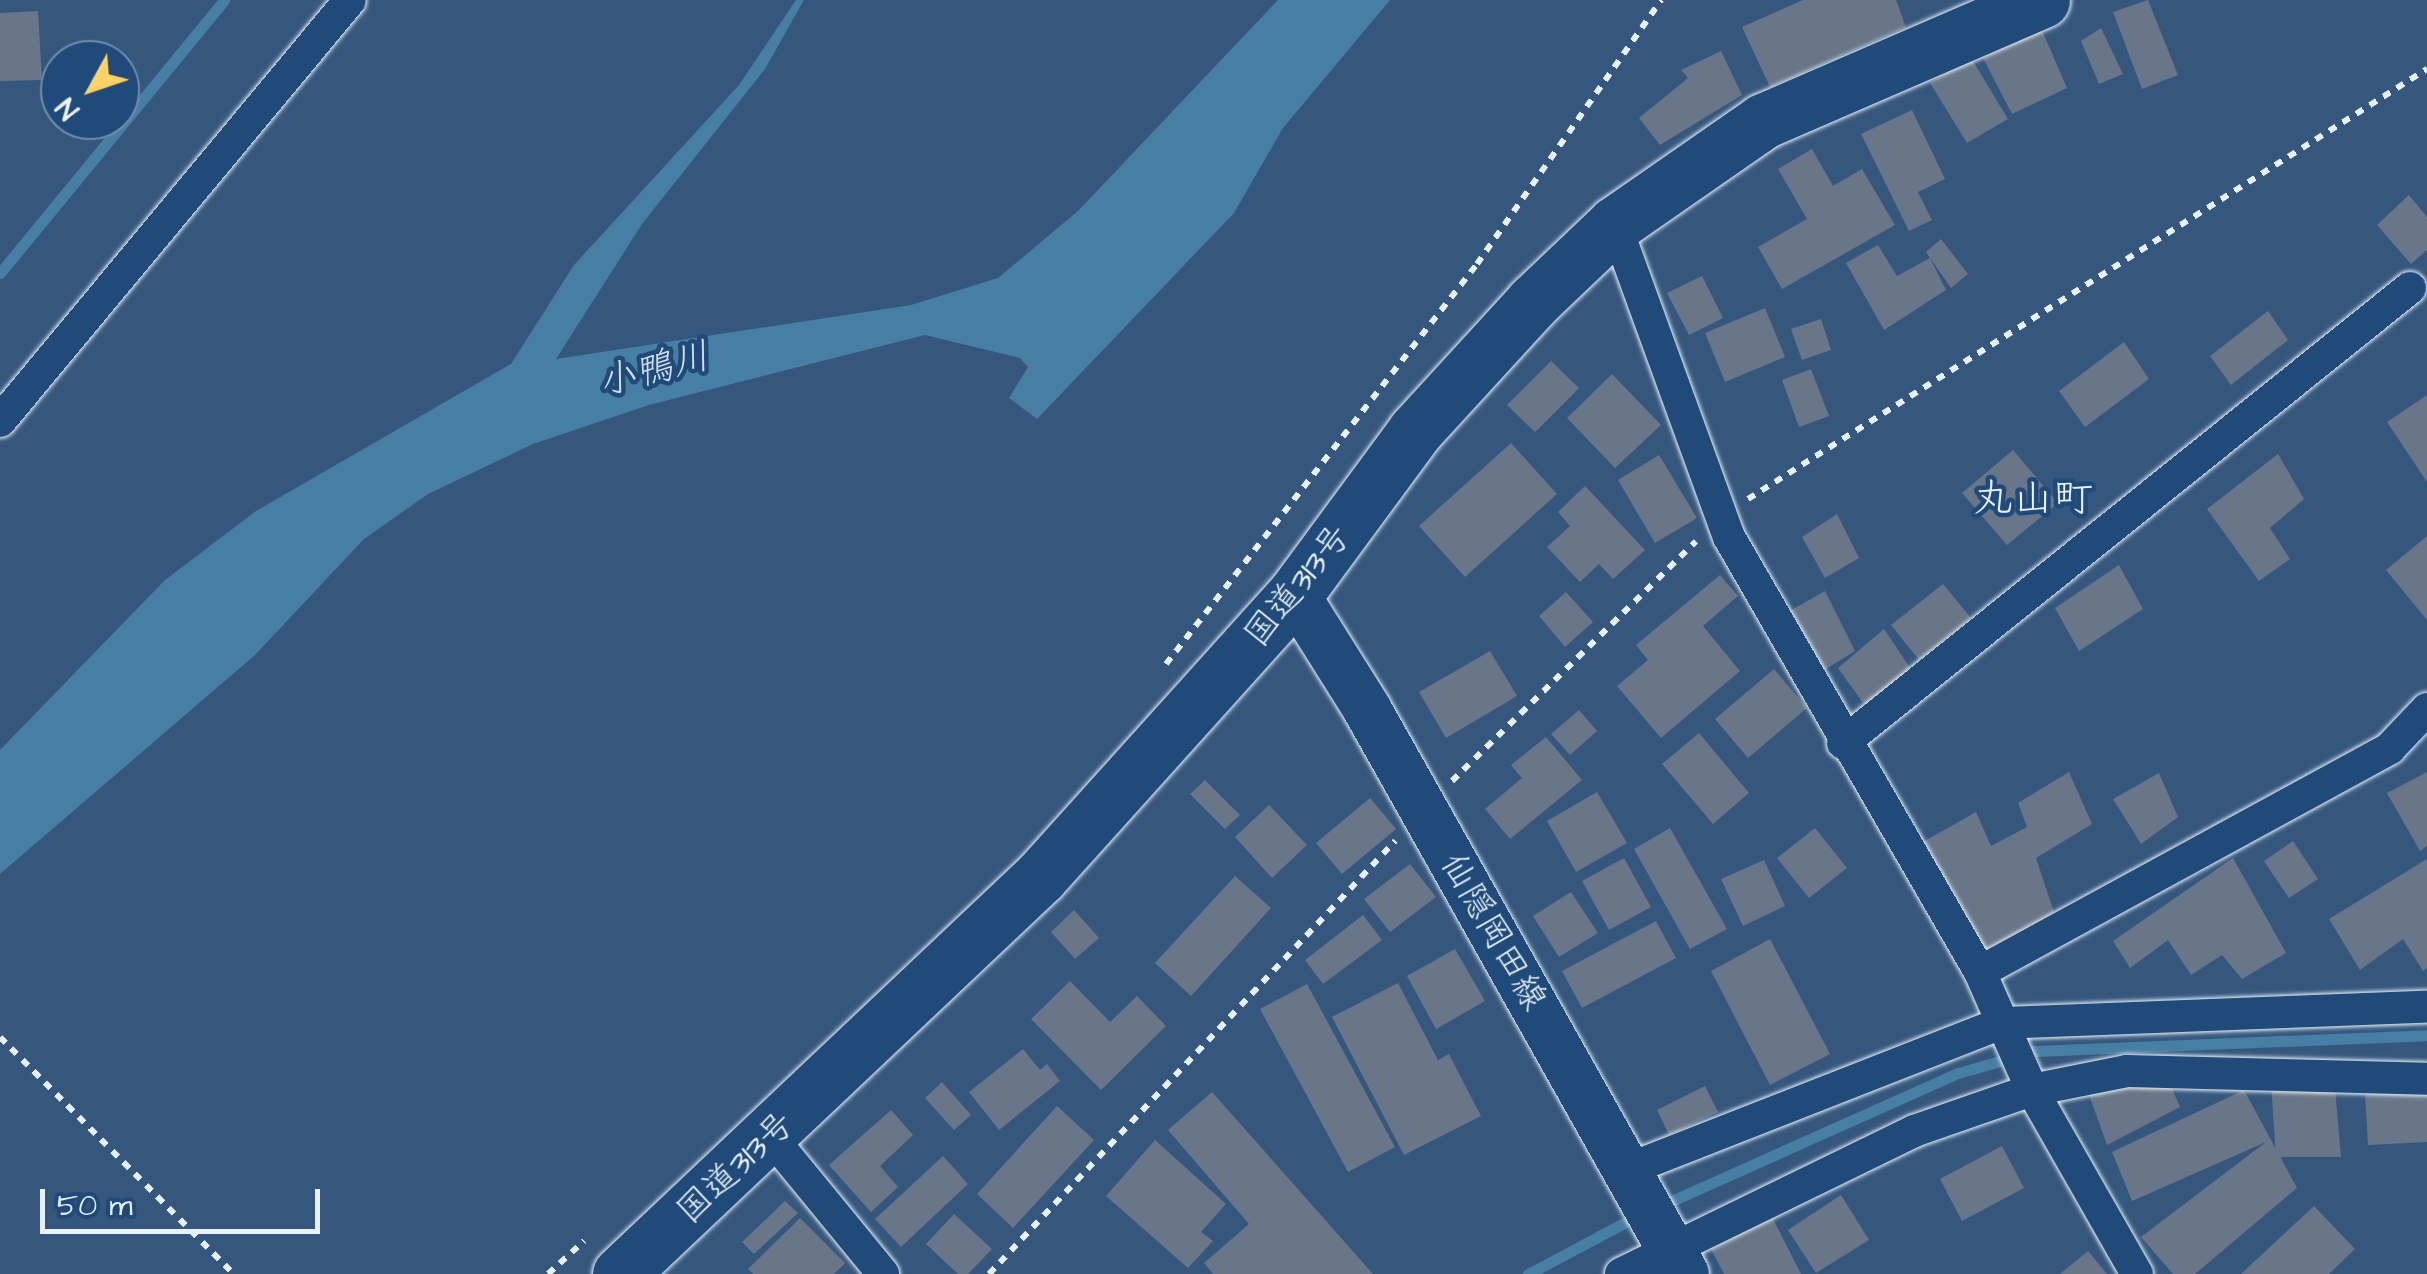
<!DOCTYPE html>
<meta charset="utf-8">
<style>
body{margin:0}
#map{position:relative;width:2427px;height:1274px;overflow:hidden;background:#35577e;font-family:"Architects Daughter","Klee One",sans-serif}
div>[style]{position:absolute}
[style*='--x']{left:calc(var(--x)*1px);top:calc(var(--y)*1px);width:calc(var(--w)*1px);rotate:calc(var(--a)*1deg)}
.water>*{inset:0;background:#477ea3}
.stream>*{height:11px;margin:-5.5px;padding:0 5.5px;transform-origin:5.5px;border-radius:5.5px;background:#477ea3}
.building>*{inset:0;background:#697588}
.path>*{height:6px;margin-top:-3px;transform-origin:0;background:repeating-linear-gradient(90deg,#e8f1f8 0 8px,transparent 0 16px)}
.roads{filter:drop-shadow(0 0 2px #e8f1f8) drop-shadow(0 0 2px #e8f1f8)}
.street>*{height:32px;margin:-16px;padding:0 16px;transform-origin:16px;border-radius:16px;background:#1f4a7a}
.secondary>*{height:48px;margin:-24px;padding:0 24px;transform-origin:24px;border-radius:24px;background:#1f4a7a}
.highway>*{height:55px;margin:-27.5px;padding:0 27.5px;transform-origin:27.5px;border-radius:27.5px;background:#1f4a7a}
span{translate:-50% -50%;white-space:nowrap;text-align:center;line-height:1.15;-webkit-text-stroke:9px #1f4a7a;paint-order:stroke}
.street-label{font-size:35px;color:#e8f1f8}
.water-label{font-size:38px;color:#d0e0eb;font-style:italic}
.quarter-label{font-size:40px;color:#e8f1f8}
.north{position:absolute;left:40px;top:40px;width:100px;height:100px;box-sizing:border-box;background:#1f4a7a;border:2px solid #6f8dac;border-radius:50%;rotate:230deg;font-size:28px;font-weight:700;line-height:40px;text-align:center;color:#e8f1f8}
.north::after{content:'';display:block;margin:auto;width:35px;height:45px;background:#ffd166;clip-path:polygon(50% 0,100% 100%,50% 72%,0 100%)}
.scale{position:absolute;left:40px;top:1189px;width:280px;height:45px;box-sizing:border-box;border:5px solid #e8f1f8;border-top:0;padding-left:12px;font-size:30px;line-height:35px;white-space:nowrap;color:#e8f1f8;-webkit-text-stroke:8px #1f4a7a;paint-order:stroke}
</style>
<div id="map">
<div class="water">
<div style="clip-path:polygon(796px 0,804px 0,765px 69px,642px 224px,556px 359px,911px 305px,998px 278px,1078px 211px,1278px 0,1390px 0,1283px 128px,1234px 213px,1037px 419px,1009px 398px,1028px 367px,1020px 358px,925px 335px,649px 405px,533px 444px,428px 494px,364px 539px,255px 655px,0 874px,0 750px,165px 580px,256px 511px,511px 364px,574px 265px,739px 85px)"></div>
</div>
<div class="stream">
<div style="--x:0;--y:273;--w:353;--a:-50.6"></div>
<div style="--x:1658;--y:1207;--w:329;--a:-24.1"></div>
<div style="--x:1958;--y:1073;--w:80;--a:-15.9"></div>
<div style="--x:2035;--y:1051;--w:392;--a:-2.3"></div>
<div style="--x:1528;--y:1274;--w:128;--a:-28"></div>
</div>
<div class="building">
<div style="clip-path:polygon(1803px 0,1896px 0,1906px 27px,1770px 87px,1742px 27px)"></div>
<div style="clip-path:polygon(2148px 0,2178px 75px,2142px 89px,2113px 12px)"></div>
<div style="clip-path:polygon(38px 11px,42px 80px,0 81px,0 13px)"></div>
<div style="clip-path:polygon(2041px 28px,2067px 88px,2012px 114px,1983px 58px)"></div>
<div style="clip-path:polygon(2101px 28px,2123px 74px,2099px 84px,2081px 41px)"></div>
<div style="clip-path:polygon(1721px 51px,1742px 95px,1660px 145px,1639px 118px,1688px 78px,1681px 70px)"></div>
<div style="clip-path:polygon(1971px 58px,2008px 119px,1967px 143px,1930px 83px)"></div>
<div style="clip-path:polygon(1912px 110px,1945px 179px,1918px 192px,1932px 220px,1909px 231px,1861px 134px)"></div>
<div style="clip-path:polygon(1812px 149px,1833px 186px,1862px 169px,1895px 225px,1782px 289px,1758px 247px,1807px 219px,1778px 169px)"></div>
<div style="clip-path:polygon(2409px 195px,2427px 217px,2427px 250px,2411px 264px,2377px 225px)"></div>
<div style="clip-path:polygon(1941px 239px,1968px 274px,1951px 288px,1930px 258px,1946px 290px,1884px 330px,1846px 263px,1878px 245px,1897px 276px,1930px 258px,1926px 252px)"></div>
<div style="clip-path:polygon(1702px 276px,1723px 318px,1689px 335px,1667px 293px)"></div>
<div style="clip-path:polygon(1765px 308px,1785px 357px,1725px 382px,1705px 333px)"></div>
<div style="clip-path:polygon(2268px 311px,2288px 340px,2231px 385px,2210px 356px)"></div>
<div style="clip-path:polygon(1821px 319px,1831px 350px,1802px 360px,1791px 329px)"></div>
<div style="clip-path:polygon(2124px 342px,2149px 379px,2085px 427px,2059px 391px)"></div>
<div style="clip-path:polygon(1551px 361px,1579px 388px,1535px 432px,1507px 405px)"></div>
<div style="clip-path:polygon(1811px 369px,1829px 416px,1799px 427px,1782px 380px)"></div>
<div style="clip-path:polygon(1612px 374px,1661px 425px,1615px 468px,1567px 418px)"></div>
<div style="clip-path:polygon(2427px 395px,2427px 482px,2387px 422px)"></div>
<div style="clip-path:polygon(1511px 443px,1557px 494px,1465px 577px,1419px 526px)"></div>
<div style="clip-path:polygon(2013px 450px,2058px 503px,2007px 545px,1962px 493px)"></div>
<div style="clip-path:polygon(2278px 454px,2304px 499px,2270px 528px,2290px 559px,2259px 581px,2207px 509px)"></div>
<div style="clip-path:polygon(1659px 455px,1697px 518px,1655px 543px,1618px 480px)"></div>
<div style="clip-path:polygon(1585px 486px,1645px 550px,1613px 579px,1599px 564px,1580px 582px,1547px 547px,1570px 526px,1558px 512px)"></div>
<div style="clip-path:polygon(1837px 514px,1859px 558px,1825px 578px,1802px 537px)"></div>
<div style="clip-path:polygon(2427px 536px,2427px 620px,2386px 570px)"></div>
<div style="clip-path:polygon(2119px 565px,2143px 609px,2079px 651px,2055px 608px)"></div>
<div style="clip-path:polygon(1720px 575px,1738px 596px,1703px 626px,1740px 671px,1661px 738px,1617px 686px,1648px 660px,1636px 645px)"></div>
<div style="clip-path:polygon(1943px 584px,1971px 618px,1919px 660px,1891px 625px)"></div>
<div style="clip-path:polygon(1825px 591px,1855px 651px,1821px 672px,1788px 612px)"></div>
<div style="clip-path:polygon(1566px 592px,1593px 622px,1565px 647px,1539px 616px)"></div>
<div style="clip-path:polygon(1884px 629px,1912px 671px,1866px 707px,1838px 668px)"></div>
<div style="clip-path:polygon(1490px 651px,1517px 696px,1446px 738px,1419px 692px)"></div>
<div style="clip-path:polygon(1774px 669px,1807px 708px,1748px 758px,1715px 719px)"></div>
<div style="clip-path:polygon(1579px 710px,1597px 731px,1570px 755px,1551px 734px)"></div>
<div style="clip-path:polygon(1699px 733px,1749px 793px,1713px 824px,1662px 764px)"></div>
<div style="clip-path:polygon(1546px 737px,1582px 780px,1510px 839px,1485px 809px,1522px 778px,1511px 765px)"></div>
<div style="clip-path:polygon(2069px 772px,2092px 824px,2036px 858px,2054px 912px,1986px 952px,1923px 842px,1976px 812px,1991px 846px,2027px 827px,2018px 803px)"></div>
<div style="clip-path:polygon(2427px 772px,2427px 846px,2420px 851px,2387px 793px)"></div>
<div style="clip-path:polygon(2159px 773px,2178px 817px,2141px 844px,2113px 799px)"></div>
<div style="clip-path:polygon(1205px 780px,1240px 815px,1225px 829px,1190px 794px)"></div>
<div style="clip-path:polygon(1597px 792px,1627px 843px,1576px 872px,1547px 821px)"></div>
<div style="clip-path:polygon(1370px 798px,1396px 829px,1342px 874px,1316px 843px)"></div>
<div style="clip-path:polygon(1269px 805px,1307px 845px,1272px 878px,1235px 837px)"></div>
<div style="clip-path:polygon(1670px 828px,1727px 929px,1690px 949px,1634px 849px)"></div>
<div style="clip-path:polygon(1815px 828px,1847px 868px,1809px 898px,1777px 858px)"></div>
<div style="clip-path:polygon(2293px 841px,2318px 879px,2289px 898px,2264px 861px)"></div>
<div style="clip-path:polygon(1624px 858px,1651px 907px,1609px 930px,1582px 881px)"></div>
<div style="clip-path:polygon(2233px 858px,2286px 953px,2242px 979px,2222px 955px,2191px 975px,2168px 940px,2130px 968px,2113px 941px)"></div>
<div style="clip-path:polygon(2427px 859px,2427px 968px,2423px 971px,2403px 939px,2360px 970px,2329px 919px)"></div>
<div style="clip-path:polygon(1764px 860px,1785px 906px,1743px 926px,1721px 879px)"></div>
<div style="clip-path:polygon(1410px 864px,1436px 897px,1390px 932px,1364px 899px)"></div>
<div style="clip-path:polygon(1235px 876px,1271px 908px,1191px 996px,1155px 963px)"></div>
<div style="clip-path:polygon(1571px 892px,1598px 933px,1559px 957px,1533px 916px)"></div>
<div style="clip-path:polygon(1074px 910px,1099px 938px,1075px 959px,1051px 932px)"></div>
<div style="clip-path:polygon(1363px 915px,1382px 940px,1323px 984px,1305px 960px)"></div>
<div style="clip-path:polygon(1656px 921px,1676px 958px,1582px 1008px,1562px 971px)"></div>
<div style="clip-path:polygon(1770px 939px,1830px 1054px,1770px 1085px,1711px 971px)"></div>
<div style="clip-path:polygon(1455px 949px,1485px 1001px,1436px 1029px,1407px 976px)"></div>
<div style="clip-path:polygon(1070px 981px,1110px 1022px,1137px 996px,1166px 1026px,1101px 1090px,1031px 1019px)"></div>
<div style="clip-path:polygon(1398px 983px,1438px 1060px,1449px 1054px,1481px 1116px,1404px 1155px,1332px 1017px)"></div>
<div style="clip-path:polygon(1307px 984px,1395px 1147px,1348px 1172px,1260px 1009px)"></div>
<div style="clip-path:polygon(1023px 1049px,1040px 1070px,1047px 1064px,1060px 1081px,999px 1130px,969px 1092px)"></div>
<div style="clip-path:polygon(2166px 1075px,2180px 1107px,2107px 1145px,2087px 1089px)"></div>
<div style="clip-path:polygon(942px 1082px,971px 1115px,954px 1130px,925px 1098px)"></div>
<div style="clip-path:polygon(2271px 1084px,2335px 1088px,2341px 1157px,2276px 1157px)"></div>
<div style="clip-path:polygon(1705px 1086px,1718px 1112px,1669px 1135px,1657px 1110px)"></div>
<div style="clip-path:polygon(2244px 1090px,2297px 1188px,2195px 1274px,2173px 1274px,2141px 1237px,2266px 1142px,2132px 1201px,2112px 1152px)"></div>
<div style="clip-path:polygon(2427px 1091px,2427px 1142px,2368px 1145px,2365px 1094px)"></div>
<div style="clip-path:polygon(1212px 1092px,1373px 1274px,1213px 1274px,1204px 1263px,1249px 1224px,1168px 1130px)"></div>
<div style="clip-path:polygon(1057px 1106px,1094px 1140px,1013px 1228px,977px 1194px)"></div>
<div style="clip-path:polygon(891px 1110px,913px 1135px,880px 1166px,898px 1187px,871px 1212px,829px 1165px)"></div>
<div style="clip-path:polygon(1155px 1140px,1226px 1204px,1201px 1232px,1213px 1241px,1188px 1268px,1106px 1196px)"></div>
<div style="clip-path:polygon(2002px 1146px,2024px 1188px,1962px 1221px,1940px 1179px)"></div>
<div style="clip-path:polygon(943px 1156px,968px 1184px,901px 1247px,875px 1219px)"></div>
<div style="clip-path:polygon(1841px 1195px,1869px 1240px,1816px 1273px,1788px 1230px)"></div>
<div style="clip-path:polygon(785px 1201px,798px 1213px,754px 1254px,742px 1242px)"></div>
<div style="clip-path:polygon(2314px 1206px,2355px 1249px,2329px 1274px,2241px 1274px)"></div>
<div style="clip-path:polygon(954px 1214px,992px 1249px,968px 1274px,958px 1274px,926px 1244px)"></div>
<div style="clip-path:polygon(1772px 1217px,1801px 1274px,1724px 1274px,1711px 1249px)"></div>
<div style="clip-path:polygon(800px 1218px,845px 1263px,834px 1274px,753px 1274px,748px 1269px)"></div>
<div style="clip-path:polygon(2088px 1251px,2107px 1274px,2060px 1274px)"></div>
</div>
<div class="path">
<div style="--x:1748;--y:499;--w:804;--a:-32.35"></div>
<div style="--x:1166;--y:664;--w:507;--a:-52.13"></div>
<div style="--x:1477;--y:264;--w:322;--a:-55.1"></div>
<div style="--x:1452;--y:781;--w:342;--a:-44.5"></div>
<div style="--x:0;--y:1037;--w:333;--a:45.4"></div>
<div style="--x:548;--y:1274;--w:49;--a:-42.5"></div>
<div style="--x:989;--y:1274;--w:594;--a:-46.84"></div>
</div>
<div class="roads">
<div class="street">
<div style="--x:1615;--y:224;--w:333;--a:70"></div>
<div style="--x:1729;--y:537;--w:502;--a:60.01"></div>
<div style="--x:1980;--y:972;--w:129;--a:66.2"></div>
<div style="--x:2032;--y:1090;--w:212;--a:60.3"></div>
<div style="--x:0;--y:421;--w:547;--a:-50.26"></div>
<div style="--x:1843;--y:743;--w:727;--a:-38.75"></div>
<div style="--x:1980;--y:972;--w:467;--a:-28.6"></div>
<div style="--x:2390;--y:748;--w:54;--a:-46.5"></div>
<div style="--x:771;--y:1137;--w:177;--a:50.7"></div>
<div style="--x:1629;--y:1169;--w:400;--a:-21.4"></div>
<div style="--x:2001;--y:1023;--w:426;--a:-2.2"></div>
<div style="--x:1621;--y:1274;--w:326;--a:-26"></div>
<div style="--x:1914;--y:1131;--w:125;--a:-19.2"></div>
<div style="--x:2032;--y:1090;--w:97;--a:-11.3"></div>
<div style="--x:2127;--y:1071;--w:300;--a:1.5"></div>
</div>
<div class="secondary">
<div style="--x:1295;--y:594;--w:136;--a:57.9"></div>
<div style="--x:1367;--y:709;--w:648;--a:60.63"></div>
</div>
<div class="highway">
<div style="--x:620;--y:1274;--w:579;--a:-43.39"></div>
<div style="--x:1041;--y:876;--w:380;--a:-48"></div>
<div style="--x:1295;--y:594;--w:202;--a:-53.6"></div>
<div style="--x:1415;--y:431;--w:175;--a:-47.5"></div>
<div style="--x:1533;--y:302;--w:113;--a:-43.6"></div>
<div style="--x:1615;--y:224;--w:180;--a:-34.8"></div>
<div style="--x:1763;--y:121;--w:304;--a:-23.4"></div>
</div>
</div>
<div class="street-label">
<span style="left:1298px;top:586px;rotate:-51deg">国道313号</span>
<span style="left:1493px;top:932px;rotate:60deg">仙隠岡田線</span>
<span style="left:736px;top:1168px;rotate:-43deg">国道313号</span>
</div>
<div class="water-label">
<span style="left:654px;top:371px;rotate:-15deg">小鴨川</span>
</div>
<div class="quarter-label">
<span style="left:2033px;top:500px">丸山町</span>
</div>
<div class="north">N</div>
<div class="scale">50 m</div>
</div>
